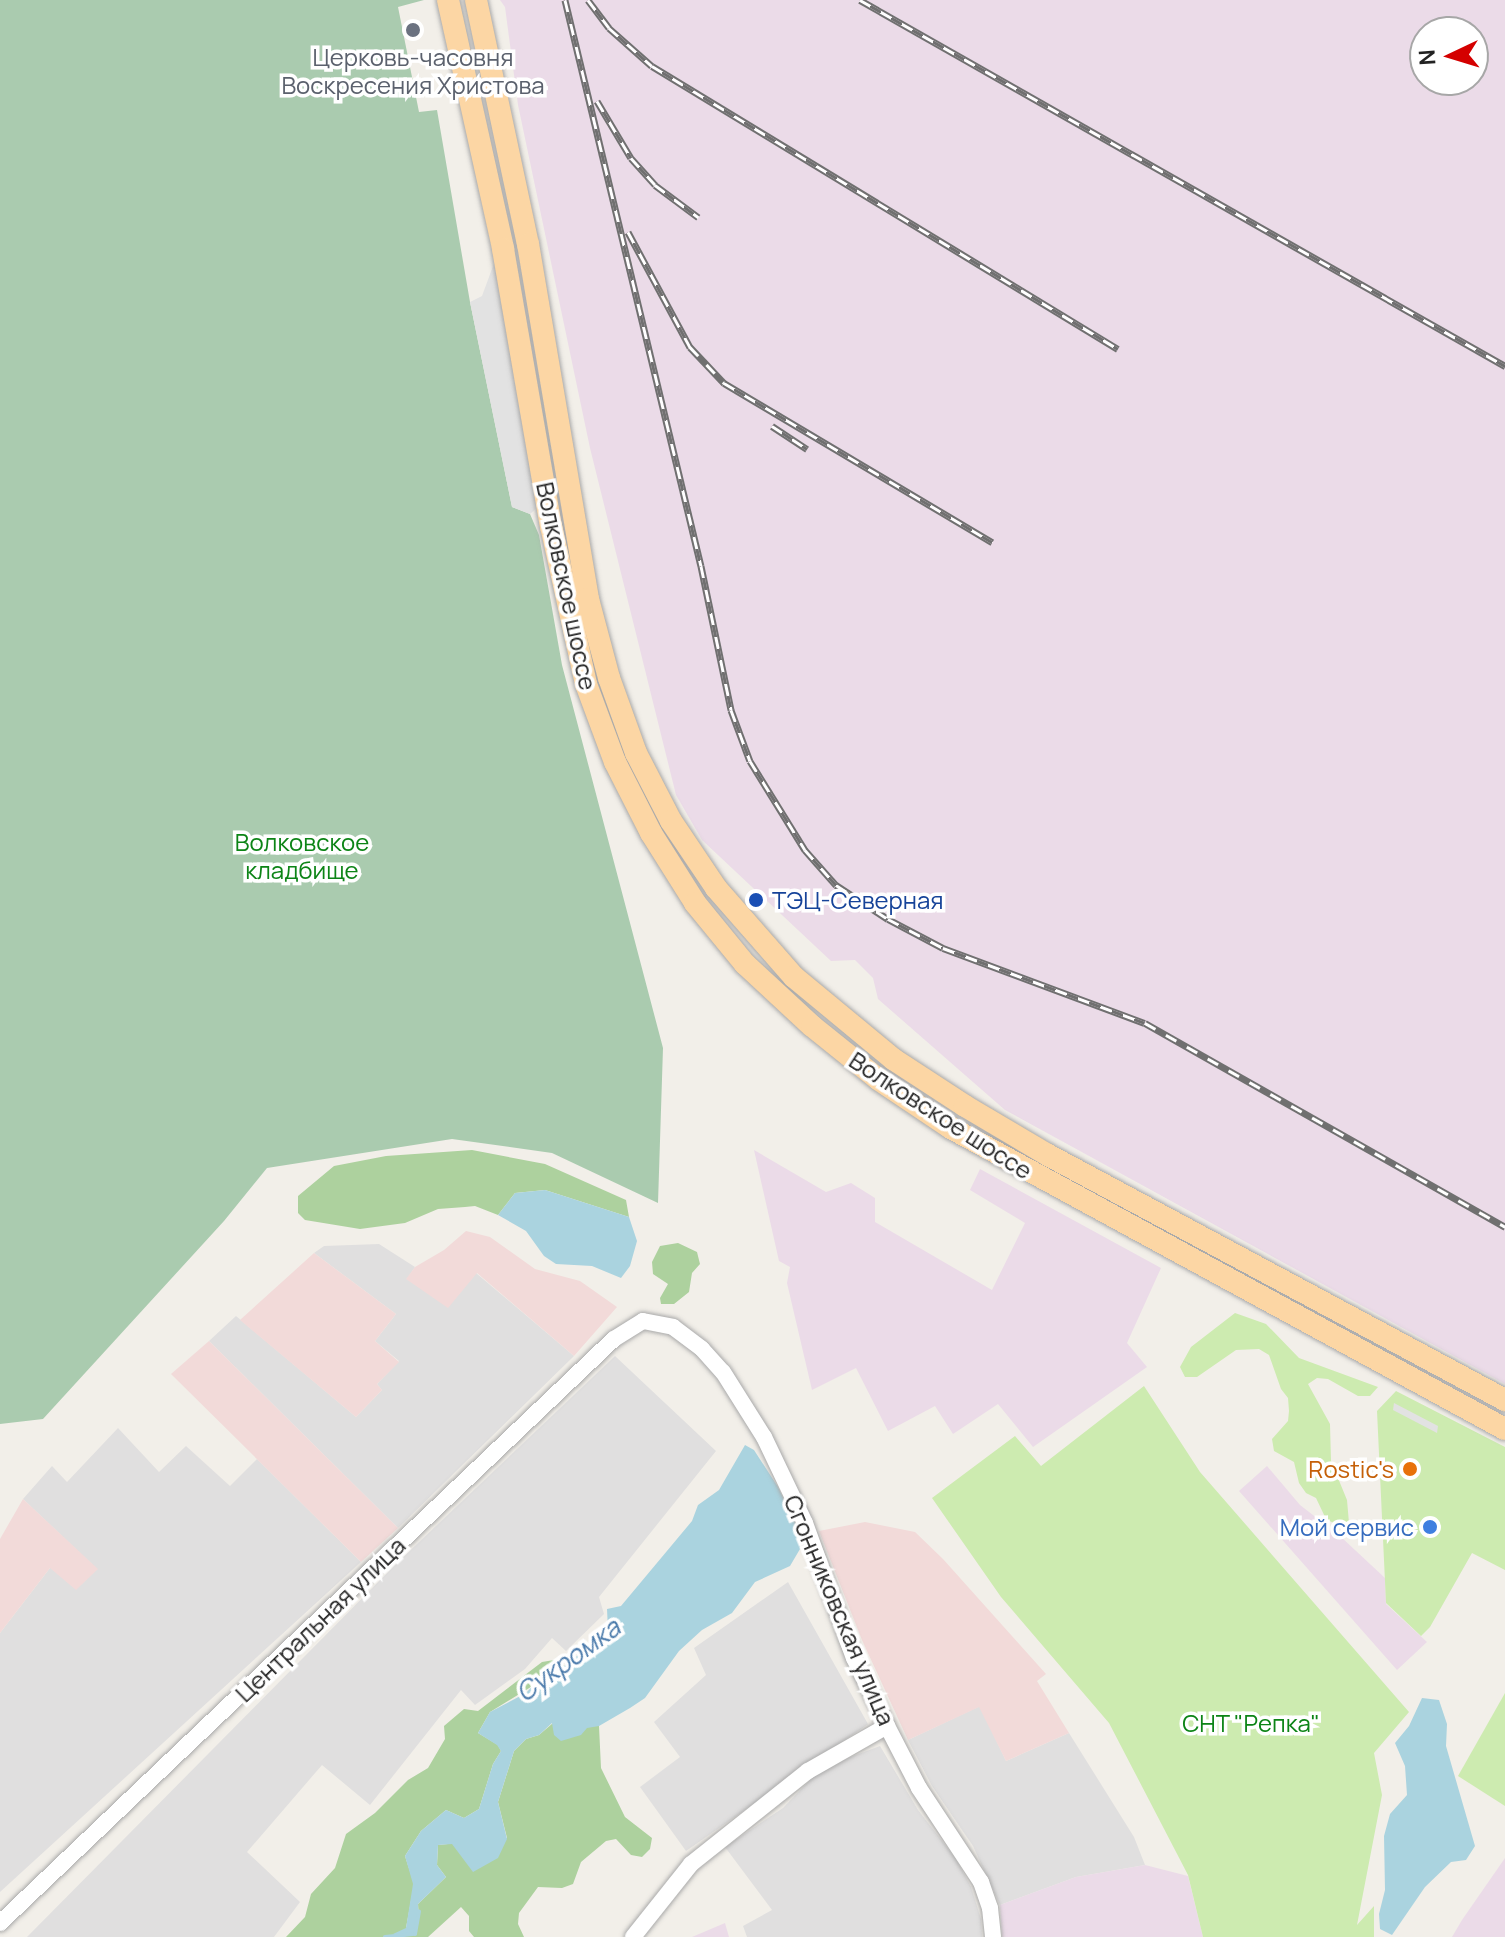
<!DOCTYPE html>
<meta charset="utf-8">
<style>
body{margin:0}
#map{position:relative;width:1505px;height:1937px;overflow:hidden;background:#f2efe9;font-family:Manrope,sans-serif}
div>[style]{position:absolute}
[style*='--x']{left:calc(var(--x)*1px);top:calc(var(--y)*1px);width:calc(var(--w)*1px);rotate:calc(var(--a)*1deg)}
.residential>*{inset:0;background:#e0dfdf}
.commercial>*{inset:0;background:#f2dad9}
.industrial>*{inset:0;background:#ebdbe8}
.grass>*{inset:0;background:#cdebb0}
.forest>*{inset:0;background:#add19e}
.cemetery>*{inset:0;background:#aacbaf}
.parking>*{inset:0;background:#e2e2e2}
.water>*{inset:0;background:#aad3df}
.stream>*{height:4px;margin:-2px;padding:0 2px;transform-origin:2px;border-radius:2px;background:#aad3df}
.roads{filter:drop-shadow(0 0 2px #a9a9a9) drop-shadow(0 0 2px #a9a9a9)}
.minor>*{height:16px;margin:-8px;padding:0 8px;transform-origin:8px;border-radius:8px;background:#fff}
.major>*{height:22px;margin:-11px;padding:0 11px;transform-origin:11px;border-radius:11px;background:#fcd6a4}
.rail>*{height:7px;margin-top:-3.5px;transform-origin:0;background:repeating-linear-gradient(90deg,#fff 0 12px,#707070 0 24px);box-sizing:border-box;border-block:2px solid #707070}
.dots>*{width:22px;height:22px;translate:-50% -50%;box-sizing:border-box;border:4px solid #fff;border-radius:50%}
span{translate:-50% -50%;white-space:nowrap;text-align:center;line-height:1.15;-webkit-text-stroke:7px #fff;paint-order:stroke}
.worship-label{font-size:24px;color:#5b616d}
.street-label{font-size:24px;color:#222}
.park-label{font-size:24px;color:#0c8416}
.transit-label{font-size:24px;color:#164399}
.left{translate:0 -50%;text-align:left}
.food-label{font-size:24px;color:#c56008}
.right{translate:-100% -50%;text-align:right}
.shop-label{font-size:24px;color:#366cbe}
.water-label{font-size:26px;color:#4a7aab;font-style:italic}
.north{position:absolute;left:1409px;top:16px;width:80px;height:80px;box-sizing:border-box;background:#fff;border:2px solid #a7a7a7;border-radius:50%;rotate:266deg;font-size:22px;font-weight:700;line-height:32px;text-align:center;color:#222}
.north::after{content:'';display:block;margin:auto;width:28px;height:36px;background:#d40000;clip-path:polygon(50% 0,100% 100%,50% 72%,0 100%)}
</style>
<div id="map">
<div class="residential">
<div style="clip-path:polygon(379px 1244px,415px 1267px,407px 1279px,476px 1273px,574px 1356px,398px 1528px,209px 1341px,236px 1316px,356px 1417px,382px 1390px,377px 1384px,399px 1361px,375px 1341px,396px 1314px,314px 1253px,324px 1246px)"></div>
<div style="clip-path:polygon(615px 1356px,716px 1451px,599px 1597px,604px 1614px,566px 1651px,552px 1638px,525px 1669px,475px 1705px,461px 1690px,370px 1805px,322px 1765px,247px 1852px,300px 1902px,274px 1937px,27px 1937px,397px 1563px)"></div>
<div style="clip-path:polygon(118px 1428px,159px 1472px,186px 1446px,230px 1486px,257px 1459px,361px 1562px,0 1892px,0 1633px,50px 1568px,97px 1569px,23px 1499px,52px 1466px,67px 1482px)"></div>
<div style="clip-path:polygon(788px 1582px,868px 1724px,686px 1851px,640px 1787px,680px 1757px,654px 1722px,706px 1675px,694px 1648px)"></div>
<div style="clip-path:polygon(980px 1706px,1006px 1761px,1069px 1733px,1134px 1837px,1145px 1865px,1076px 1877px,1000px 1905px,973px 1846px,932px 1786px,908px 1740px)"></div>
<div style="clip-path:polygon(880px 1746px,918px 1810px,956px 1859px,971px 1887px,981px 1919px,982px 1937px,747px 1937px,743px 1926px,772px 1910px,725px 1847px,783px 1808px,813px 1777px,848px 1758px)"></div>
</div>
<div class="commercial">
<div style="clip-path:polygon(466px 1231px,490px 1237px,535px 1269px,580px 1281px,617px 1307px,574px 1356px,477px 1273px,448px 1308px,406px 1279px,415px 1267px,444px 1250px)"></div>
<div style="clip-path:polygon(314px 1253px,396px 1314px,375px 1341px,399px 1362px,377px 1384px,382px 1390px,356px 1417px,240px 1320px)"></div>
<div style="clip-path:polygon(209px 1341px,398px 1528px,361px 1562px,171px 1374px)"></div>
<div style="clip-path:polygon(23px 1499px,98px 1569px,76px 1590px,50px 1568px,0 1633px,0 1539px)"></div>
<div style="clip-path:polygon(865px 1522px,915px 1532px,943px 1559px,1046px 1674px,1037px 1681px,1069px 1733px,1006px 1761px,979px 1707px,908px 1740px,862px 1640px,819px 1531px)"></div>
</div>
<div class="industrial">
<div style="clip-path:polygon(evenodd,500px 0,1505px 0,1505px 1384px,1005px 1110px,878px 999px,873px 978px,855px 960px,831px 961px,702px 840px,676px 795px,590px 448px,518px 105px,505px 7px,500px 0,1425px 32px,1473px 32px,1473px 80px,1425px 80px,1425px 32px)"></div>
<div style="clip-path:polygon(754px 1150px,826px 1192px,851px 1183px,875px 1198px,875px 1222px,992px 1290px,1025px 1223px,970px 1190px,980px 1169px,1161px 1268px,1127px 1343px,1147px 1367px,1033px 1447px,998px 1404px,953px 1434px,935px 1406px,888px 1431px,856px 1368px,812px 1390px,787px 1283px,790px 1267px,779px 1261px)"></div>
<div style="clip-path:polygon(1267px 1466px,1300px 1505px,1340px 1536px,1385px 1578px,1386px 1604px,1427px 1642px,1397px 1670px,1239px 1491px)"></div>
<div style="clip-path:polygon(1505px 1858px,1505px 1937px,1452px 1937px,1462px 1920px)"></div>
<div style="clip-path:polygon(1145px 1865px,1188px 1876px,1203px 1937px,1002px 1937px,1000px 1905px,1076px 1877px)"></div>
<div style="clip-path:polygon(725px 1923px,729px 1937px,692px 1937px)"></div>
</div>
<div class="grass">
<div style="clip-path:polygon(1235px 1313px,1266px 1324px,1299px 1358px,1378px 1387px,1370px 1396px,1358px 1396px,1328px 1379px,1317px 1378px,1308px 1384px,1330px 1424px,1331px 1461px,1347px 1500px,1349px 1523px,1337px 1525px,1326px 1519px,1316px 1498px,1306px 1493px,1299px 1483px,1294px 1462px,1274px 1451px,1272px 1439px,1288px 1421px,1289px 1411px,1288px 1398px,1281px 1389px,1269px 1355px,1259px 1349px,1236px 1350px,1197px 1377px,1185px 1377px,1180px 1367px,1191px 1347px)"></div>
<div style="clip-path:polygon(1144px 1386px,1200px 1472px,1409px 1712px,1374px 1753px,1382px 1795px,1357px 1925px,1374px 1906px,1374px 1937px,1203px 1937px,1188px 1875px,1109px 1723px,1001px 1597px,932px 1498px,1015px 1436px,1041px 1466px)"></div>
<div style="clip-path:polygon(1396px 1391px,1505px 1447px,1505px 1570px,1472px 1553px,1430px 1627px,1421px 1636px,1386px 1603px,1377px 1411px)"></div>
<div style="clip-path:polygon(1505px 1693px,1505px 1806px,1458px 1776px)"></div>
</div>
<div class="forest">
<div style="clip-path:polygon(472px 1150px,545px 1164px,626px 1200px,629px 1217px,545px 1190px,515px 1193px,498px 1215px,475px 1206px,465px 1207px,438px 1209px,405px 1223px,360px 1229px,305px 1220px,298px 1213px,298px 1196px,334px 1166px,386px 1156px)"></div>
<div style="clip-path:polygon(678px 1243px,697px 1252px,700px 1264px,692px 1273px,689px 1292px,674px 1304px,661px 1304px,660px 1298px,668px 1284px,653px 1274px,652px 1262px,660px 1246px)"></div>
<div style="clip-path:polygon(554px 1660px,565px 1666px,490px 1712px,478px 1733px,498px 1745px,501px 1751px,493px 1764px,479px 1809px,464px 1818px,446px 1810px,421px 1831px,405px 1856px,414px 1884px,406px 1928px,395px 1933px,419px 1921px,418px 1904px,446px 1877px,437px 1865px,438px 1845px,507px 1838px,498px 1802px,514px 1751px,526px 1739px,539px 1735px,553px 1723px,599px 1726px,601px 1768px,625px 1817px,652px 1838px,650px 1849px,642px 1857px,631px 1855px,616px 1839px,606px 1841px,581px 1862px,573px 1884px,562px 1888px,538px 1887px,519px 1913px,518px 1924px,524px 1937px,474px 1937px,469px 1931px,469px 1916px,461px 1907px,428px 1937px,286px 1937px,305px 1917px,311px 1894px,335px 1868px,346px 1834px,375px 1813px,408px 1780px,428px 1768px,445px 1739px,444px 1726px,464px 1709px,478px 1711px,542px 1662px)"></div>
</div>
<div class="cemetery">
<div style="clip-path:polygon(0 0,424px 0,398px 7px,419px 112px,437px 110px,470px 302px,512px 507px,530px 514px,539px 535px,562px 665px,663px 1048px,658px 1203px,552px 1153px,452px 1139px,267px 1168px,224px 1221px,43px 1419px,0 1424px)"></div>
</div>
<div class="parking">
<div style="clip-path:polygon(496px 258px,538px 507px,530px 514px,512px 507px,470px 302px,482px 296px)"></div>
<div style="clip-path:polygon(1394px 1403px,1438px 1426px,1437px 1433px,1393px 1410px)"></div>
</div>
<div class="water">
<div style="clip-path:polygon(545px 1190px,629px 1217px,637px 1241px,630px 1266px,621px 1278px,592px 1266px,556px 1264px,544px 1256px,526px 1231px,498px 1215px,515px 1193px)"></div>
<div style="clip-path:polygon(745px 1445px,754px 1450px,778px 1487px,800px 1533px,800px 1549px,790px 1566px,755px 1582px,732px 1613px,702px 1630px,679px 1651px,645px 1698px,630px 1708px,599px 1726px,587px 1728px,581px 1735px,561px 1741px,554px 1735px,552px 1723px,539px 1735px,526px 1739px,514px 1751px,498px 1802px,507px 1839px,498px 1858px,473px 1872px,452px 1844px,438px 1845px,437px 1865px,446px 1877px,418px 1904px,419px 1921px,415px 1934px,393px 1934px,406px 1928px,413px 1884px,405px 1856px,421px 1831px,446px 1810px,464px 1818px,479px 1809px,493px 1764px,501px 1751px,497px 1745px,478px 1733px,490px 1712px,526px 1693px,540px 1678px,554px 1674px,599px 1639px,608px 1630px,607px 1609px,621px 1606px,692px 1521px,698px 1505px,719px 1490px)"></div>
<div style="clip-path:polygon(1422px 1698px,1439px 1700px,1447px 1724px,1446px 1746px,1475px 1846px,1466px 1860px,1451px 1862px,1425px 1887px,1392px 1935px,1380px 1929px,1379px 1914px,1385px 1890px,1384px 1836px,1390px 1814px,1407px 1795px,1405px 1766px,1395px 1743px,1409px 1726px)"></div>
</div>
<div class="stream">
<div style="--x:385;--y:1937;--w:30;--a:-6"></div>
<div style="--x:415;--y:1934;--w:23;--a:-80"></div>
</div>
<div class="roads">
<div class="minor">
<div style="--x:0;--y:1923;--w:847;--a:-43.57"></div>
<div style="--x:614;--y:1339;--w:34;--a:-32"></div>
<div style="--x:643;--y:1321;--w:31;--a:11"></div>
<div style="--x:673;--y:1327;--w:36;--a:37"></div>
<div style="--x:702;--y:1349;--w:31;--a:48"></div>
<div style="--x:723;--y:1372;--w:77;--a:57.8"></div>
<div style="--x:764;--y:1437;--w:95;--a:64.5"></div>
<div style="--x:805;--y:1523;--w:144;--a:70.1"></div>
<div style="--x:854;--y:1658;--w:76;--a:64.1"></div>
<div style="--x:887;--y:1726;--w:70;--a:62.7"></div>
<div style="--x:919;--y:1788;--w:113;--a:56.6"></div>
<div style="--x:981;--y:1882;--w:28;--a:71"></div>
<div style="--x:990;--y:1908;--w:29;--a:84"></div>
<div style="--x:633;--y:1937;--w:93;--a:-51.5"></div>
<div style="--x:691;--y:1864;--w:149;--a:-38.5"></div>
<div style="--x:808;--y:1771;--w:91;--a:-29.7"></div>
</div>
<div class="major">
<div style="--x:448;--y:0;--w:255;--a:77.5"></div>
<div style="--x:503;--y:249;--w:281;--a:80.2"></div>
<div style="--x:551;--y:526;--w:162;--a:77.5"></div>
<div style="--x:586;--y:684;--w:83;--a:69.6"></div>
<div style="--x:615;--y:762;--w:80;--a:63.1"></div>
<div style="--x:651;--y:833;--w:83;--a:57.8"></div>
<div style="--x:695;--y:903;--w:79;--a:50.7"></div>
<div style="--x:745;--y:964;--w:91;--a:42.8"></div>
<div style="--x:812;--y:1026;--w:85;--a:38.8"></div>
<div style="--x:878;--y:1079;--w:88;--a:33.9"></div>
<div style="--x:951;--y:1128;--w:630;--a:28.52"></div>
<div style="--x:476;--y:0;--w:249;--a:78"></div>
<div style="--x:528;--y:244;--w:360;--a:80.4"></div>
<div style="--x:588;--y:599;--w:82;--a:75.1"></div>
<div style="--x:609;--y:678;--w:80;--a:70.2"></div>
<div style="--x:636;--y:753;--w:76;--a:62.8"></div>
<div style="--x:671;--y:821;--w:81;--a:56.1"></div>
<div style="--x:716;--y:888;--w:118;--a:48.8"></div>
<div style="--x:794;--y:977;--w:129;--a:39.6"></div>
<div style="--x:893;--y:1059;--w:86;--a:33.1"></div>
<div style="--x:965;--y:1106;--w:96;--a:30.6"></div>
<div style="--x:1048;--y:1155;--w:519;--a:28.2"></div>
</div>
</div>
<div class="rail">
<div style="--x:565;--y:0;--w:582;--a:76.49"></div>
<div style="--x:701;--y:566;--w:147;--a:78.2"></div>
<div style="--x:731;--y:710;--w:54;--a:69.6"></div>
<div style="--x:750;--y:761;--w:105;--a:58.3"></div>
<div style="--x:805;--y:850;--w:47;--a:48.5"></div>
<div style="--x:836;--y:885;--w:62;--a:33.2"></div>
<div style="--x:888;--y:919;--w:62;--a:27.8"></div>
<div style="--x:943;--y:948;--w:215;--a:20.4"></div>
<div style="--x:1145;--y:1023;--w:414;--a:29.5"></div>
<div style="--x:588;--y:0;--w:35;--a:53"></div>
<div style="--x:609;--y:28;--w:57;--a:41.5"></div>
<div style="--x:652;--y:66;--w:545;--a:31.27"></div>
<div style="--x:860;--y:0;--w:742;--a:29.57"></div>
<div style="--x:597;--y:101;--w:66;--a:59.2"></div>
<div style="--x:631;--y:158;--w:36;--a:48"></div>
<div style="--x:655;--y:185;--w:54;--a:36.7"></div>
<div style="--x:628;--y:232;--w:131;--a:61.7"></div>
<div style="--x:690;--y:347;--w:50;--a:46.6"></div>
<div style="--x:724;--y:383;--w:312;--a:30.7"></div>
<div style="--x:772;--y:426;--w:42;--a:33.3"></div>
</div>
<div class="dots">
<div style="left:413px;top:30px;background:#6b7280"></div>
<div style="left:756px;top:900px;background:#1a4fb4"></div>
<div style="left:1410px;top:1469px;background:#e8710a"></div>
<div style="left:1430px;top:1527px;background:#3f7fe0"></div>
</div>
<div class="worship-label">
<span style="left:413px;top:71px">Церковь-часовня<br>Воскресения Христова</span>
</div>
<div class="street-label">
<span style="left:567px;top:586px;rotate:78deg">Волковское шоссе</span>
<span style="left:941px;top:1115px;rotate:33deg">Волковское шоссе</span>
<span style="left:840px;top:1610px;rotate:67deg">Сгонниковская улица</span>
<span style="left:320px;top:1619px;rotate:-44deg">Центральная улица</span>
</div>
<div class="park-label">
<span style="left:302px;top:856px">Волковское<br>кладбище</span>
<span style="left:1251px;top:1723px">СНТ "Репка"</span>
</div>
<div class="transit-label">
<span class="left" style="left:772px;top:900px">ТЭЦ-Северная</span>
</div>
<div class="food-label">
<span class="right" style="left:1394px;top:1469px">Rostic's</span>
</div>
<div class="shop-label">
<span class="right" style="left:1414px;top:1527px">Мой сервис</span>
</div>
<div class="water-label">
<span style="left:568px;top:1660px;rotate:-36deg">Сукромка</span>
</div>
<div class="north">N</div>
</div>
